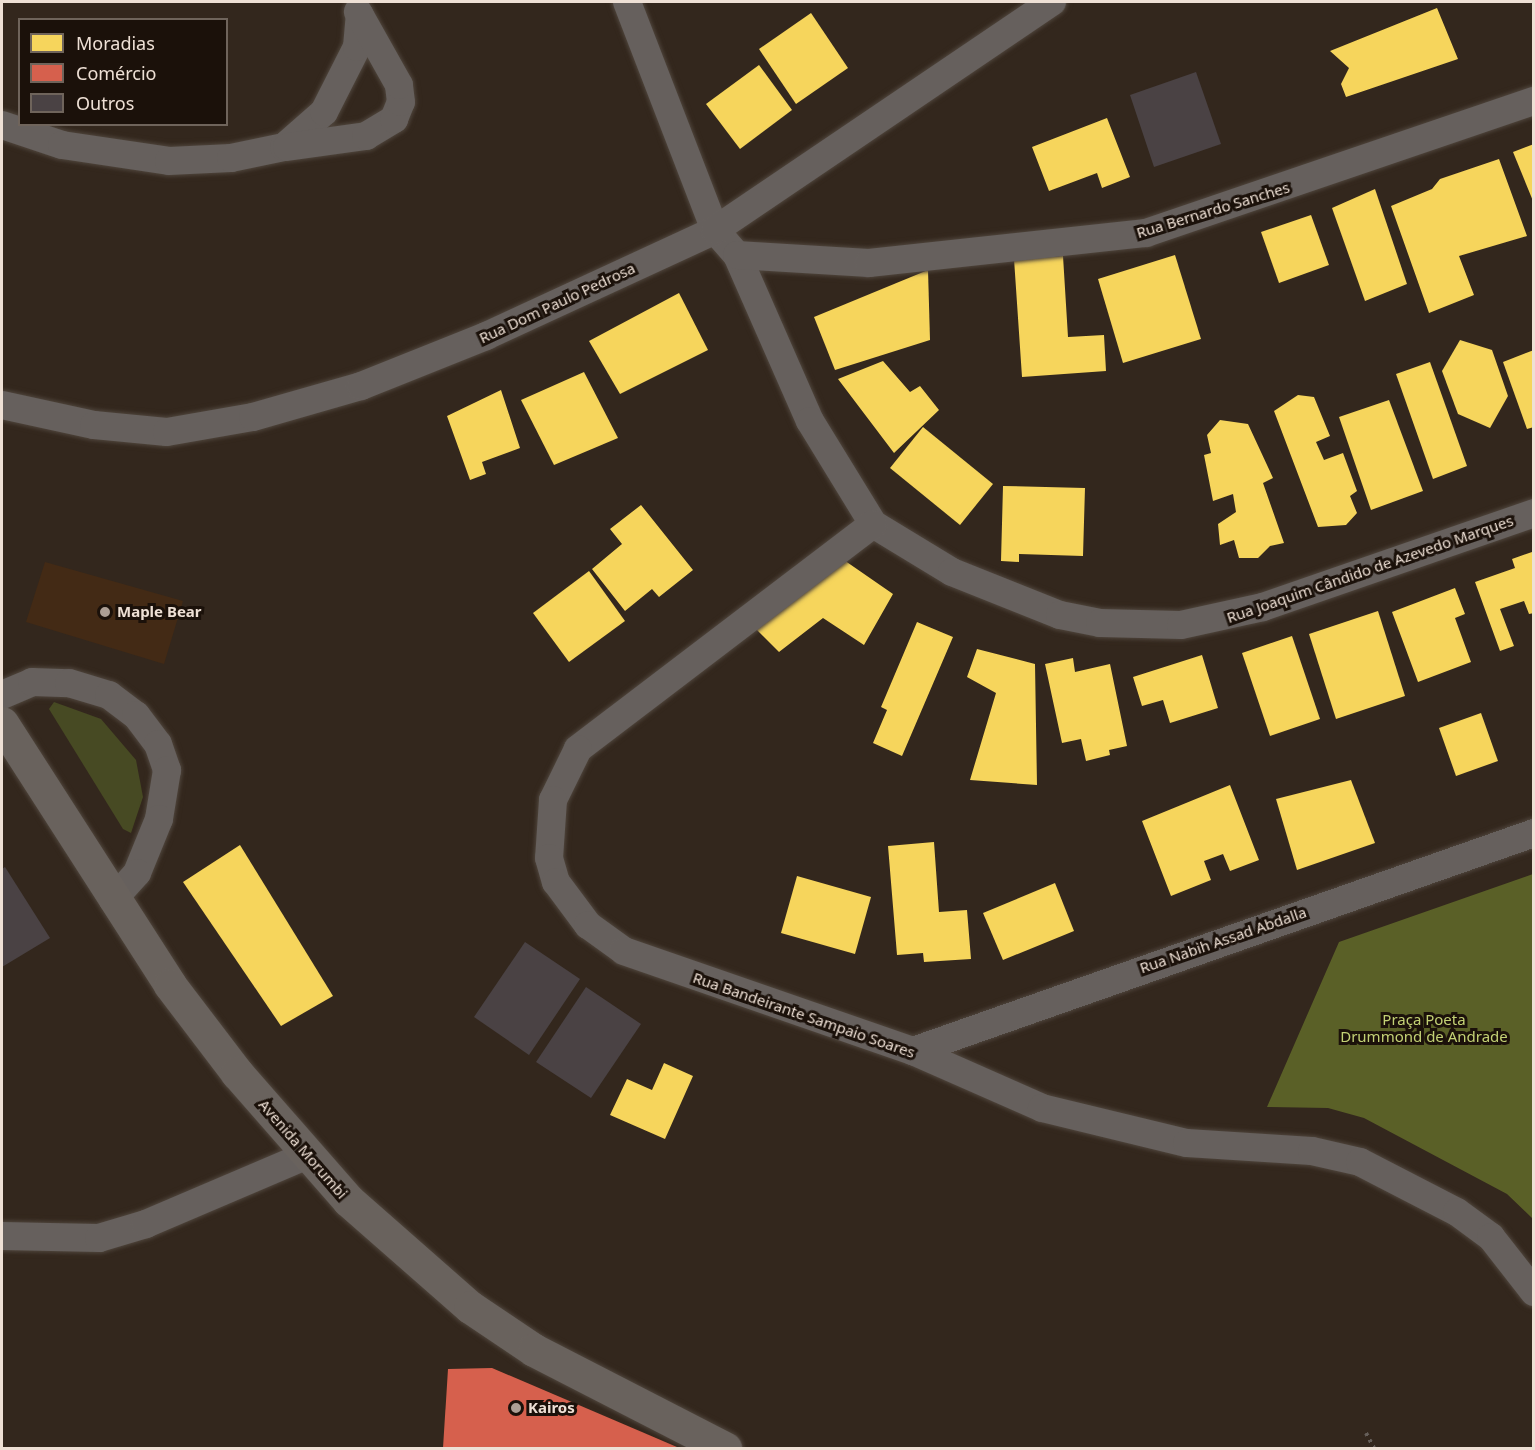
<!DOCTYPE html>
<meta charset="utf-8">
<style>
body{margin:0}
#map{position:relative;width:1535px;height:1450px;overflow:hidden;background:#33271d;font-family:"Noto Sans",sans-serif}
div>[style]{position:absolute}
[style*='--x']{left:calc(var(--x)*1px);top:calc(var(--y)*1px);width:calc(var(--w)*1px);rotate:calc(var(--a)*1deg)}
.built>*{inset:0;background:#432a15}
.green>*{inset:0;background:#474a23}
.forest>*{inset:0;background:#5a6027}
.homes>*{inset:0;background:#f6d55c}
.shops>*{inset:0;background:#d6604d}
.building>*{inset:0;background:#4a4244}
.path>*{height:4px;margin-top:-2px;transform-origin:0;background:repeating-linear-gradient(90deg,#655e59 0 3px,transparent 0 7.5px)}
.roads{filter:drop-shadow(0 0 2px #4f453c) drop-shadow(0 0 2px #4f453c)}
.minor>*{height:28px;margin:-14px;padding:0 14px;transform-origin:14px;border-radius:14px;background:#66605d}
.secondary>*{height:33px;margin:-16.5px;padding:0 16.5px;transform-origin:16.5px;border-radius:16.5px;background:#69625d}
.dots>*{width:16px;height:16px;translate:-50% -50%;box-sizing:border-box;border:3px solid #1b110a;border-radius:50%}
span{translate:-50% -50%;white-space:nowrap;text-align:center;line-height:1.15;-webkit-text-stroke:6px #1b110a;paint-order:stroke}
.street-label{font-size:15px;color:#eee0d5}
.poi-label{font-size:15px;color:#eee0d5;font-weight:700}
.left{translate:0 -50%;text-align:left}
.park-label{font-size:15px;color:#c3d175}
.frame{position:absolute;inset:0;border:3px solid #eee0d5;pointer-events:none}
.legend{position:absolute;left:18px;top:18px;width:210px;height:108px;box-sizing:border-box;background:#1b110a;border:2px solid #6f645b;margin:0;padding:8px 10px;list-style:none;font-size:18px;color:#eee0d5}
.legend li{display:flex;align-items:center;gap:12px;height:30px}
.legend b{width:30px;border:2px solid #6f645b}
</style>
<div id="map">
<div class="built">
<div style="clip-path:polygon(45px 562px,183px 601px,164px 664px,26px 622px)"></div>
</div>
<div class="green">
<div style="clip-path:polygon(54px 702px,101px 719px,136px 760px,143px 797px,131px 833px,123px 829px,49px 709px)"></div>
</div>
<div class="forest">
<div style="clip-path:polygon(1533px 874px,1533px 1219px,1507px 1194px,1364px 1118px,1328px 1108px,1267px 1107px,1339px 942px)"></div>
</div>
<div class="homes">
<div style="clip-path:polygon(1437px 8px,1458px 59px,1346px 97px,1341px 84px,1349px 68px,1330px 51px)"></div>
<div style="clip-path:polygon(811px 13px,848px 68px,796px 104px,759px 49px)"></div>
<div style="clip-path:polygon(759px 65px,792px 110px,740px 149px,706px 104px)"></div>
<div style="clip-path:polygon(1107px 118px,1130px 177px,1102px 188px,1097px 173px,1049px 191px,1032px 147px)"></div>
<div style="clip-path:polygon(1534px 144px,1534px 201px,1533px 201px,1513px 152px)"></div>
<div style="clip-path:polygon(1499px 159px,1527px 236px,1459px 256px,1474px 295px,1429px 313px,1391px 206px,1432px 189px,1440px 179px)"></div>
<div style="clip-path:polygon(1375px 189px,1407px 284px,1365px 301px,1332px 208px)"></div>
<div style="clip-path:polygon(1311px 215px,1329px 265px,1279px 283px,1261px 232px)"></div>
<div style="clip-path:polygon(1175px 255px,1201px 339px,1123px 363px,1098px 279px)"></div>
<div style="clip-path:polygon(1063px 256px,1068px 337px,1104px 335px,1106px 371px,1022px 377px,1014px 259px)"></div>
<div style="clip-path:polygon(928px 270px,930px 340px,835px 370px,814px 317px)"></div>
<div style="clip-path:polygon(679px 293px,708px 350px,620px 394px,589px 341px)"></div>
<div style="clip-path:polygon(1460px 340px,1492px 350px,1508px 396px,1490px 428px,1458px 414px,1442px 371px)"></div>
<div style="clip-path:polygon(1534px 350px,1534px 427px,1527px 429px,1503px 362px)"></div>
<div style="clip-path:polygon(883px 361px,910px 392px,920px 386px,939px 410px,894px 453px,838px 379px)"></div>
<div style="clip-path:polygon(1430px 362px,1467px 466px,1433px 479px,1396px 374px)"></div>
<div style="clip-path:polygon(584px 372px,618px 438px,554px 465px,521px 400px)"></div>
<div style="clip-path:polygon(501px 390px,520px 448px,482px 462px,486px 474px,470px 480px,447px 416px)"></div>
<div style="clip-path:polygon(1298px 395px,1314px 397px,1330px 436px,1316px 442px,1324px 460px,1343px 453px,1357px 491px,1350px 496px,1357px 513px,1346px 525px,1318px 527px,1274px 411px)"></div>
<div style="clip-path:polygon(1389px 400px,1423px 491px,1371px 510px,1339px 417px)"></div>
<div style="clip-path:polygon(1220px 420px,1248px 424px,1273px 478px,1263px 483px,1284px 543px,1270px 546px,1258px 558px,1239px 558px,1234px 540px,1220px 545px,1218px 524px,1236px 512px,1233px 494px,1213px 501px,1204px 455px,1211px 453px,1207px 435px)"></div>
<div style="clip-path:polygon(923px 427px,993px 484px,960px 525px,890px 468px)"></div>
<div style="clip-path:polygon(1003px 486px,1085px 488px,1083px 556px,1019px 554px,1019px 562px,1001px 561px)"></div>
<div style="clip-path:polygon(641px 505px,693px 570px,659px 597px,652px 589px,625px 611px,592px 569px,622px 544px,610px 529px)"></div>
<div style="clip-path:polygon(1532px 552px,1534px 613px,1529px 614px,1524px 601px,1500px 609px,1514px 646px,1500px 651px,1475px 582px,1515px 568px,1512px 559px)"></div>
<div style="clip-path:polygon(841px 558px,893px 594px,864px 645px,823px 618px,779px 652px,755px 628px)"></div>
<div style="clip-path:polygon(589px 571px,625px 621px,569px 662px,533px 613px)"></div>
<div style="clip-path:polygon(1455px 588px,1465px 614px,1455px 618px,1471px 662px,1418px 682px,1392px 612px)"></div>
<div style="clip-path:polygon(1378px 611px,1405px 696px,1336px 719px,1309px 634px)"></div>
<div style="clip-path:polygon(917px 622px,953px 637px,902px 756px,873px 743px,887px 710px,881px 707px)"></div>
<div style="clip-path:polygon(1292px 636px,1320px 719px,1270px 736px,1242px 653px)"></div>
<div style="clip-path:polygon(977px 649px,1035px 664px,1037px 785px,970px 780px,996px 693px,967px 677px)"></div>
<div style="clip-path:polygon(1202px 655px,1218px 708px,1170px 723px,1163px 700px,1142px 706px,1133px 677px)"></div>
<div style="clip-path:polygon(1073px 658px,1075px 672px,1110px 664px,1127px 746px,1109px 750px,1110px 755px,1086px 761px,1081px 739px,1062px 743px,1045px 664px)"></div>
<div style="clip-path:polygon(1481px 713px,1498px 761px,1456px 776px,1439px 728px)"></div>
<div style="clip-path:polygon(1351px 780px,1375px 843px,1297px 870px,1276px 799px)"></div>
<div style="clip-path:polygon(1230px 785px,1259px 860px,1230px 871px,1223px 854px,1204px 861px,1211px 880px,1171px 896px,1142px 821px)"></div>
<div style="clip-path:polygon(934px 842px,939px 912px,967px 910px,971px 959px,924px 962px,923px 953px,897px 955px,888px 846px)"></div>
<div style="clip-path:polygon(240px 845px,333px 996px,281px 1026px,183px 882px)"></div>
<div style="clip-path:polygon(797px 876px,871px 897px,855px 954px,781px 933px)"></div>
<div style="clip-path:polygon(1055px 883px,1074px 931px,1003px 960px,983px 913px)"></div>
<div style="clip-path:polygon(664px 1063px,693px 1076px,665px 1139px,610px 1115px,627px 1079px,652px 1090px)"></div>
</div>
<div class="shops">
<div style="clip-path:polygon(492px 1368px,677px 1447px,676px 1448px,443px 1448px,448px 1369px)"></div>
</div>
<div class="building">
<div style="clip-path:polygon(1196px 72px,1221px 144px,1154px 167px,1130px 95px)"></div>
<div style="clip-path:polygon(5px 867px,50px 938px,2px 967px,2px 869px)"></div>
<div style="clip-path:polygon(525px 942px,580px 979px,529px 1055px,474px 1017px)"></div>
<div style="clip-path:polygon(586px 987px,641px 1024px,591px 1098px,536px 1062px)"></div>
</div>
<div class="path">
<div style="--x:1366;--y:1433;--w:17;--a:62"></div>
</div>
<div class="roads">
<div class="minor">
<div style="--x:627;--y:2;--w:244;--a:68.9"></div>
<div style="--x:715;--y:230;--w:33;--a:49"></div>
<div style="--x:737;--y:255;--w:181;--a:66.3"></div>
<div style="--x:810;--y:421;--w:121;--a:58.5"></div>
<div style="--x:873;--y:524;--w:92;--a:31.3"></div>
<div style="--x:952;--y:572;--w:116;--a:21.7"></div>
<div style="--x:1060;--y:615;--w:41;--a:11.3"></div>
<div style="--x:1100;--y:623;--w:81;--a:1.4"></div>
<div style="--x:1181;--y:625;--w:84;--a:-12.4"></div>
<div style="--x:1263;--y:607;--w:287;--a:-19.1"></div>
<div style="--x:2;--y:125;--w:63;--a:18.4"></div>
<div style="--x:62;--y:145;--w:108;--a:8.5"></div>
<div style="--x:169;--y:161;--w:62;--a:-2.8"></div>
<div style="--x:231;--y:158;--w:54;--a:-11.7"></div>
<div style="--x:284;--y:147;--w:53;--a:-41.2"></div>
<div style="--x:324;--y:112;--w:73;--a:-63.1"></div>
<div style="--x:357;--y:47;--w:32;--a:-85"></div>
<div style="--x:287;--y:147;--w:80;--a:-7.9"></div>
<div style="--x:366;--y:136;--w:33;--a:-31"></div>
<div style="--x:394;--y:119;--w:18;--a:-68"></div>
<div style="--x:401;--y:102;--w:17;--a:-97"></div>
<div style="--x:399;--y:85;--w:84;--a:-119.3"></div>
<div style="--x:737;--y:255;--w:132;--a:3.5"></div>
<div style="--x:869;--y:263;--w:279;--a:-6.2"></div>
<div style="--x:1146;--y:233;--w:410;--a:-18.8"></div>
<div style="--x:2;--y:405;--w:94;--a:12.3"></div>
<div style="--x:94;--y:425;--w:73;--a:5.5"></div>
<div style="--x:167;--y:432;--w:87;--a:-9.9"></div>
<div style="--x:253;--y:417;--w:112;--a:-16"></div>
<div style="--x:361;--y:386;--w:135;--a:-21.8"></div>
<div style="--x:486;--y:336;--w:252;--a:-24.8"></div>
<div style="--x:715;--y:230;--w:407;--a:-34.1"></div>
<div style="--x:873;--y:524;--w:371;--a:142.7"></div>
<div style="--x:578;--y:749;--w:57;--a:116.1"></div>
<div style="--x:553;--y:800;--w:58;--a:93.9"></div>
<div style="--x:549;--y:858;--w:25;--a:74"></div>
<div style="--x:556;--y:882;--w:54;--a:53.3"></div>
<div style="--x:588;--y:925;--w:44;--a:35.8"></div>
<div style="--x:624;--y:951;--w:306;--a:19.1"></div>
<div style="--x:913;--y:1051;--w:141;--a:23.8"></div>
<div style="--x:1042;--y:1108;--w:149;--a:13.6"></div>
<div style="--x:1187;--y:1143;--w:125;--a:3.7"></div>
<div style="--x:1312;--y:1151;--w:49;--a:12.9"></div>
<div style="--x:1360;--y:1162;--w:109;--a:27.3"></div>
<div style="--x:1457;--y:1212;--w:42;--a:36.3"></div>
<div style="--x:1491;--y:1237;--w:70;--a:52"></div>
<div style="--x:2;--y:695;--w:33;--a:-23"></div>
<div style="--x:32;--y:682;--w:37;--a:2"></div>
<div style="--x:69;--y:683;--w:42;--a:16.7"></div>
<div style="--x:109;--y:695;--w:34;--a:37"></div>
<div style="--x:136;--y:715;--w:36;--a:53"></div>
<div style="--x:158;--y:744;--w:28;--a:71"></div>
<div style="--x:167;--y:770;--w:50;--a:99.3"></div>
<div style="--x:159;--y:819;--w:58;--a:112.2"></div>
<div style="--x:137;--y:873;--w:36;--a:132"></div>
<div style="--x:913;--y:1051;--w:658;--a:-19.34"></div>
<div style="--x:2;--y:1236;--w:97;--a:1.2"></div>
<div style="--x:99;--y:1238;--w:49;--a:-16.6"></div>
<div style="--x:146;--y:1224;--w:176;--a:-23.1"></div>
</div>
<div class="secondary">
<div style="--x:2;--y:723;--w:311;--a:57.3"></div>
<div style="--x:170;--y:985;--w:111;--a:52.7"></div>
<div style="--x:237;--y:1073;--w:169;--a:48.8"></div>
<div style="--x:348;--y:1200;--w:162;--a:41.3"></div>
<div style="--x:470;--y:1307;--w:77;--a:33.9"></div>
<div style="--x:534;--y:1350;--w:215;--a:27.2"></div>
</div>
</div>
<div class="dots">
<div style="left:105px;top:612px;background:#ad9f95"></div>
<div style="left:516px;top:1408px;background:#ad9f95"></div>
</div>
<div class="street-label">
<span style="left:1213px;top:210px;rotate:-17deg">Rua Bernardo Sanches</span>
<span style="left:557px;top:303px;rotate:-25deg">Rua Dom Paulo Pedrosa</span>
<span style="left:1370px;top:569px;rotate:-19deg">Rua Joaquim Cândido de Azevedo Marques</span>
<span style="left:1223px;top:940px;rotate:-19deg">Rua Nabih Assad Abdalla</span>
<span style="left:804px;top:1015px;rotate:19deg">Rua Bandeirante Sampaio Soares</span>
<span style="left:303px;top:1149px;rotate:49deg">Avenida Morumbi</span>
</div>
<div class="poi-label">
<span class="left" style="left:117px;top:612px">Maple Bear</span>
<span class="left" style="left:528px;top:1408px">Kairos</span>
</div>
<div class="park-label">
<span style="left:1424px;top:1028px">Praça Poeta<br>Drummond de Andrade</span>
</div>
<div class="frame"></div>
<ul class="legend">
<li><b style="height:16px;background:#f6d55c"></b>Moradias</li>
<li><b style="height:16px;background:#d6604d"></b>Comércio</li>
<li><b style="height:16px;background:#4a4244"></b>Outros</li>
</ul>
</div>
